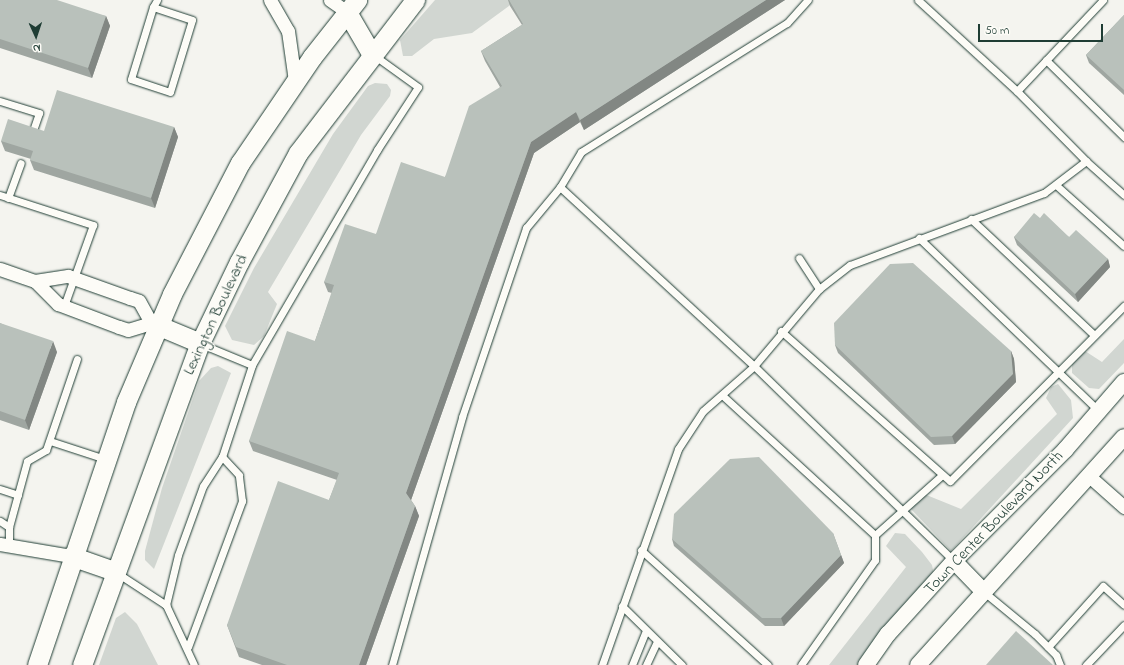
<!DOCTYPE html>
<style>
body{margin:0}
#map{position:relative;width:1124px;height:665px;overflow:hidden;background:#f4f4ef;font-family:"Indie Flower",sans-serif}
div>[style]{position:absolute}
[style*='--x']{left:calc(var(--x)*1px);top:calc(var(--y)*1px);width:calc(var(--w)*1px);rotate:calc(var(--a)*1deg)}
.green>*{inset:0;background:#d1d6d1}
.roads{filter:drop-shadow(0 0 1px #1f3d34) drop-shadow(0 0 1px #1f3d34)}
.service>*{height:7px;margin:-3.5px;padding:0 3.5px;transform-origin:3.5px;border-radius:3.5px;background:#fdfcf7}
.minor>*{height:13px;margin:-6.5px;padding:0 6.5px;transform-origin:6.5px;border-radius:6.5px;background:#fdfcf7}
.tertiary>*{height:16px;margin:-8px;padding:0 8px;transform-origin:8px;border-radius:8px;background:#fdfcf7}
.secondary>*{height:19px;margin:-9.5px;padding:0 9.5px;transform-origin:9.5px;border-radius:9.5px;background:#fdfcf7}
.wall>*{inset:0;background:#9fa6a1}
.shaded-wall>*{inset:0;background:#828783}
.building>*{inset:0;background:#b9c1bb}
span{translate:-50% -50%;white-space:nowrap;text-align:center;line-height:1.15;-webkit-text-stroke:3px #fdfcf7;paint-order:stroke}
.street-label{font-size:16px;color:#1f3d34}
.north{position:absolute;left:16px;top:16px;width:40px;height:40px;-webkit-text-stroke:3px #fdfcf7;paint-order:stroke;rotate:177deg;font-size:11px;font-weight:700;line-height:16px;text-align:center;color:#1f3d34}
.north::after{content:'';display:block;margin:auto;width:14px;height:18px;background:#1f3d34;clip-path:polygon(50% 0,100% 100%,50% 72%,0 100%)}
.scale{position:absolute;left:978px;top:24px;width:125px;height:18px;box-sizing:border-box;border:2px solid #1f3d34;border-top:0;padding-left:5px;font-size:12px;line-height:14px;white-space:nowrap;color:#1f3d34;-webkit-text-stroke:3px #fdfcf7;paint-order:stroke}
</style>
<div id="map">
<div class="green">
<div style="clip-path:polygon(435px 0,517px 0,472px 33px,434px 39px,412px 56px,403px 56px,400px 40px)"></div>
<div style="clip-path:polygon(375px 83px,387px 84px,391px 90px,390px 96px,361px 135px,268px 292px,277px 304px,264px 336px,254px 345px,232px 340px,225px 326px,254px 268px,333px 134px,368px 86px)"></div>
<div style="clip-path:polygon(1124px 339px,1124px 363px,1099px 389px,1089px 388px,1072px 373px,1072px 361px,1077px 355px,1085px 351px,1102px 362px)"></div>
<div style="clip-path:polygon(218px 366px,231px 373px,154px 569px,145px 560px,145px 551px,162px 488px,199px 381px,211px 368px)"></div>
<div style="clip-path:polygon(1058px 384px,1071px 400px,1073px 418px,951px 551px,910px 508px,924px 494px,961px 509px,1057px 414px,1046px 398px,1051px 387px)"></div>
<div style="clip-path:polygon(895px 533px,905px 534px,922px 552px,932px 565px,934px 575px,860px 665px,829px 665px,906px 567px,886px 546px)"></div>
<div style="clip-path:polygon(125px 612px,137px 624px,158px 665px,99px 665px,116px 618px)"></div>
</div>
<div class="roads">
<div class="service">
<div style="--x:918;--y:0;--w:134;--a:42.6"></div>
<div style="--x:153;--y:7;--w:41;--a:18.4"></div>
<div style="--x:192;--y:20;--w:75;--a:107"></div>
<div style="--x:170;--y:92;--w:41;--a:-161.6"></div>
<div style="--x:131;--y:79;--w:75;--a:-73"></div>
<div style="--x:153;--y:7;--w:8;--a:-60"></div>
<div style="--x:1046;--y:60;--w:110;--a:44.6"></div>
<div style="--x:0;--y:101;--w:41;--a:17.1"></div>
<div style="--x:39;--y:113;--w:21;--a:109"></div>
<div style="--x:1086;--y:161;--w:51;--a:41.8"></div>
<div style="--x:1056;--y:185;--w:91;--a:41.9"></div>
<div style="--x:560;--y:187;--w:264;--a:42.7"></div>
<div style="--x:754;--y:366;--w:279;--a:44.3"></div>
<div style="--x:0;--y:195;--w:98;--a:17.9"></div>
<div style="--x:93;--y:225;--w:86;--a:109.7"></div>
<div style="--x:8;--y:198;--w:37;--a:-70"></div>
<div style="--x:971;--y:219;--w:169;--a:43.3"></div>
<div style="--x:919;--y:238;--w:250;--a:43.9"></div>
<div style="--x:799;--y:258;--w:37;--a:57"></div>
<div style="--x:781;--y:331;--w:226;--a:41.6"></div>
<div style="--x:950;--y:481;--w:247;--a:-45.2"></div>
<div style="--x:252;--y:365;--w:249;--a:-59.8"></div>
<div style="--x:377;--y:150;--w:75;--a:-56.9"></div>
<div style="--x:418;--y:87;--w:53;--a:-144.2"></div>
<div style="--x:722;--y:395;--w:207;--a:42.5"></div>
<div style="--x:875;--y:535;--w:25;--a:90"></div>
<div style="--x:875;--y:560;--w:128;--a:125.2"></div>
<div style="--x:50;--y:441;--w:58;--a:18.1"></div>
<div style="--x:0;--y:489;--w:19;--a:18"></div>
<div style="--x:0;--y:521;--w:11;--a:34"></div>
<div style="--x:9;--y:527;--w:19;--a:90"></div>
<div style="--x:9;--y:527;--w:68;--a:-74.7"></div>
<div style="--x:27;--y:461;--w:22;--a:-30"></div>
<div style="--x:46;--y:450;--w:96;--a:-71.2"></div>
<div style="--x:875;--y:535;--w:89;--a:-41.8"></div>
<div style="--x:641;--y:550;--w:171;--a:42.2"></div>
<div style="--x:117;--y:573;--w:59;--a:33.1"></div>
<div style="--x:166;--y:605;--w:66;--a:65"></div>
<div style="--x:984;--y:592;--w:66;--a:39.5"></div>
<div style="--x:1035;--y:634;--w:30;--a:45"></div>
<div style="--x:1056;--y:655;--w:11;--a:68"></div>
<div style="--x:166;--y:605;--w:51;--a:-76.5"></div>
<div style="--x:178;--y:555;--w:73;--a:-70.1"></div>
<div style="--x:203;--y:486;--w:35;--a:-57"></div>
<div style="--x:222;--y:457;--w:97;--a:-71.9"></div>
<div style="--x:252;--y:365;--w:55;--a:-157.6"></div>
<div style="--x:622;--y:606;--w:84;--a:44.5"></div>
<div style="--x:188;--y:647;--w:156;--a:-69.7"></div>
<div style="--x:242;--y:501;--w:26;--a:-97"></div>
<div style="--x:239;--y:475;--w:25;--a:-133"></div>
<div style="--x:1048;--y:647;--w:82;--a:-48"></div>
<div style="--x:1103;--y:586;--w:28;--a:42"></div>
<div style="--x:392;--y:665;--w:258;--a:-74.2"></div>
<div style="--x:462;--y:417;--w:200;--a:-71.3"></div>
<div style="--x:526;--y:228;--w:53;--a:-50.3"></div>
<div style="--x:560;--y:187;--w:41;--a:-59"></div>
<div style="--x:581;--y:152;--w:243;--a:-32.1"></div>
<div style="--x:787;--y:23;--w:31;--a:-48"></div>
<div style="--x:602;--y:665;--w:229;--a:-70.6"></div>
<div style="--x:678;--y:449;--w:45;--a:-56.7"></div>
<div style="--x:703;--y:411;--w:68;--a:-41.4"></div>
<div style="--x:754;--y:366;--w:101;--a:-49.8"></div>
<div style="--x:819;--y:289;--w:39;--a:-38"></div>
<div style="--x:850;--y:265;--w:207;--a:-20.4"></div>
<div style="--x:1044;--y:193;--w:53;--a:-37.3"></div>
<div style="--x:1086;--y:161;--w:98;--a:-134.6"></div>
<div style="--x:1017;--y:91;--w:125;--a:-46.6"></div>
<div style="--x:632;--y:665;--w:37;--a:-68"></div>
<div style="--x:646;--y:665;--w:26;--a:-65"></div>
<div style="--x:1086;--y:665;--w:55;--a:-46.5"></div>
</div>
<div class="minor">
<div style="--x:270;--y:0;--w:36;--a:60"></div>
<div style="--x:288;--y:31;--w:50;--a:82"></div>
<div style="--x:330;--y:0;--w:21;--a:35"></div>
<div style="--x:0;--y:269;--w:37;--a:19"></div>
<div style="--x:35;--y:281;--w:33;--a:45"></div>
<div style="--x:58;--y:304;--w:65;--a:20.7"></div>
<div style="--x:119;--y:327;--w:9;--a:18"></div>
<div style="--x:128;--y:330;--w:24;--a:-17"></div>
<div style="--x:151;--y:323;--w:6;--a:18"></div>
<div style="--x:35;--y:281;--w:33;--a:-9"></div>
<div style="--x:68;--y:276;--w:66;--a:19.5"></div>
<div style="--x:130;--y:298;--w:9;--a:18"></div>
<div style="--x:139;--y:301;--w:25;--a:61"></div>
<div style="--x:1089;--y:476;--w:47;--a:41.5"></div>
<div style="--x:0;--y:544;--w:72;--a:9.6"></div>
</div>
<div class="tertiary">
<div style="--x:954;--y:561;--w:43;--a:45.9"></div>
<div style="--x:866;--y:665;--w:38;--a:-55"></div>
<div style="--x:888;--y:634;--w:98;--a:-47.9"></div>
<div style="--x:954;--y:561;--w:157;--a:-45"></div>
<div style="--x:1065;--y:450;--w:90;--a:-49.1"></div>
<div style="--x:918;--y:665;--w:307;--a:-47.9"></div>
</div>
<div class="secondary">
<div style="--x:347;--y:12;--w:48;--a:59.7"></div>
<div style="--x:157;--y:325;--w:47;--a:22.7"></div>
<div style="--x:71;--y:556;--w:46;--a:19.2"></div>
<div style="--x:37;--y:665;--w:278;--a:-71.3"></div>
<div style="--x:126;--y:402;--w:117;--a:-66.9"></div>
<div style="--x:172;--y:294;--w:148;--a:-62.6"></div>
<div style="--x:240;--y:163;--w:128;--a:-55.8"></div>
<div style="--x:312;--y:57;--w:73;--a:-51.7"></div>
<div style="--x:82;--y:665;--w:343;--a:-69.9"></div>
<div style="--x:200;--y:343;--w:90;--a:-64.3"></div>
<div style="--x:239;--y:262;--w:124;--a:-61.6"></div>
<div style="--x:298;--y:153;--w:193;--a:-52.6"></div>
</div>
</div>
<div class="wall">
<div style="clip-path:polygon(0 0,106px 16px,110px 26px,92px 78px,0 48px)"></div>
<div style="clip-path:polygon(508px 0,785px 0,584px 130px,580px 122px,534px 153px,411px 500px,415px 506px,419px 516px,366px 665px,262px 665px,239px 657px,227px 625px,329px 500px,337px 480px,253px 451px,249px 441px,315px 341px,332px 293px,328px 292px,324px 282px,376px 234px,445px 177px,500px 87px,485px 61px,481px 51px,522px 25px,510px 6px)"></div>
<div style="clip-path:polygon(1124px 15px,1124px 95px,1089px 63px,1086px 55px)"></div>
<div style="clip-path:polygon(174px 127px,178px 137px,155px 208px,34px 170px,30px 160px,31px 159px,5px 151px,1px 141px,44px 131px)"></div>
<div style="clip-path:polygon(1040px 218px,1069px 237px,1108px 259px,1110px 267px,1078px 302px,1017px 245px,1014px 237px)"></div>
<div style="clip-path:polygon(0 323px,57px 352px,29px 430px,0 420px)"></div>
<div style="clip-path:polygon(835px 345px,1011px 351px,1014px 359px,1016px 382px,955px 444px,934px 445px,838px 353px)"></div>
<div style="clip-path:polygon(833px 533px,844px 563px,784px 626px,765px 626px,674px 546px,672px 539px)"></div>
</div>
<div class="shaded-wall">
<div style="clip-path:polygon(766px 0,785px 0,584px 130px,580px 120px)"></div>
<div style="clip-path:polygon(106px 16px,110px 26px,92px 78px,88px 68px)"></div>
<div style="clip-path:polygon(576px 112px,580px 122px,534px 153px,410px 503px,406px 493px,531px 142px)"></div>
<div style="clip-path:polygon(174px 127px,178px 137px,155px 208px,151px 198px)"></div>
<div style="clip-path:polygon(1108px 259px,1110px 267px,1078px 302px,1075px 294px)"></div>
<div style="clip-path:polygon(53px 341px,57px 352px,29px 430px,25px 420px)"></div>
<div style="clip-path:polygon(1011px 351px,1014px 359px,1016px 382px,955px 444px,952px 436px)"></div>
<div style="clip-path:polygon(415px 506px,419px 516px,366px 665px,359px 665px)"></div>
<div style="clip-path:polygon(841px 555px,844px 563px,784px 626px,781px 618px)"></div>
</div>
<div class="building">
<div style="clip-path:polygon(0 0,57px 0,106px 16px,88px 68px,0 39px)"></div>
<div style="clip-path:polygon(509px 0,766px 0,580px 120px,576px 112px,531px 142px,406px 493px,415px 506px,359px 665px,287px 665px,236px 647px,227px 625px,278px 481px,329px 500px,339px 473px,249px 441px,287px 331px,315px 341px,334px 285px,324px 282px,345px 224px,376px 234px,401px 162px,445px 177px,469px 106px,502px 86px,481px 51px,523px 24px)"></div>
<div style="clip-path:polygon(1124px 15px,1124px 90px,1086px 55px)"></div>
<div style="clip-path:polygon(57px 90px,174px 127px,151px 198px,30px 160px,33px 151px,1px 141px,8px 119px,44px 131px)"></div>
<div style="clip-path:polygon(1034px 213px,1040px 218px,1044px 213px,1069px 237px,1076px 230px,1108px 259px,1075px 294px,1014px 237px)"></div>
<div style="clip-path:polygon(913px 263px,1011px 351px,1013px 374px,952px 436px,931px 437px,835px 345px,834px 323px,890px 264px)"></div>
<div style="clip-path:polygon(0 323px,53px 341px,25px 420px,0 411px)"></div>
<div style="clip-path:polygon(759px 457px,833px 533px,841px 555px,781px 618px,762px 618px,672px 539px,674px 514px,730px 459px)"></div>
<div style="clip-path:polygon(1016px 631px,1053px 665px,986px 665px)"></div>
</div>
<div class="street-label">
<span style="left:216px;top:315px;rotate:-65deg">Lexington Boulevard</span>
<span style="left:994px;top:523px;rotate:-46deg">Town Center Boulevard North</span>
</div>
<div class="north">N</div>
<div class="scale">50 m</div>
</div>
